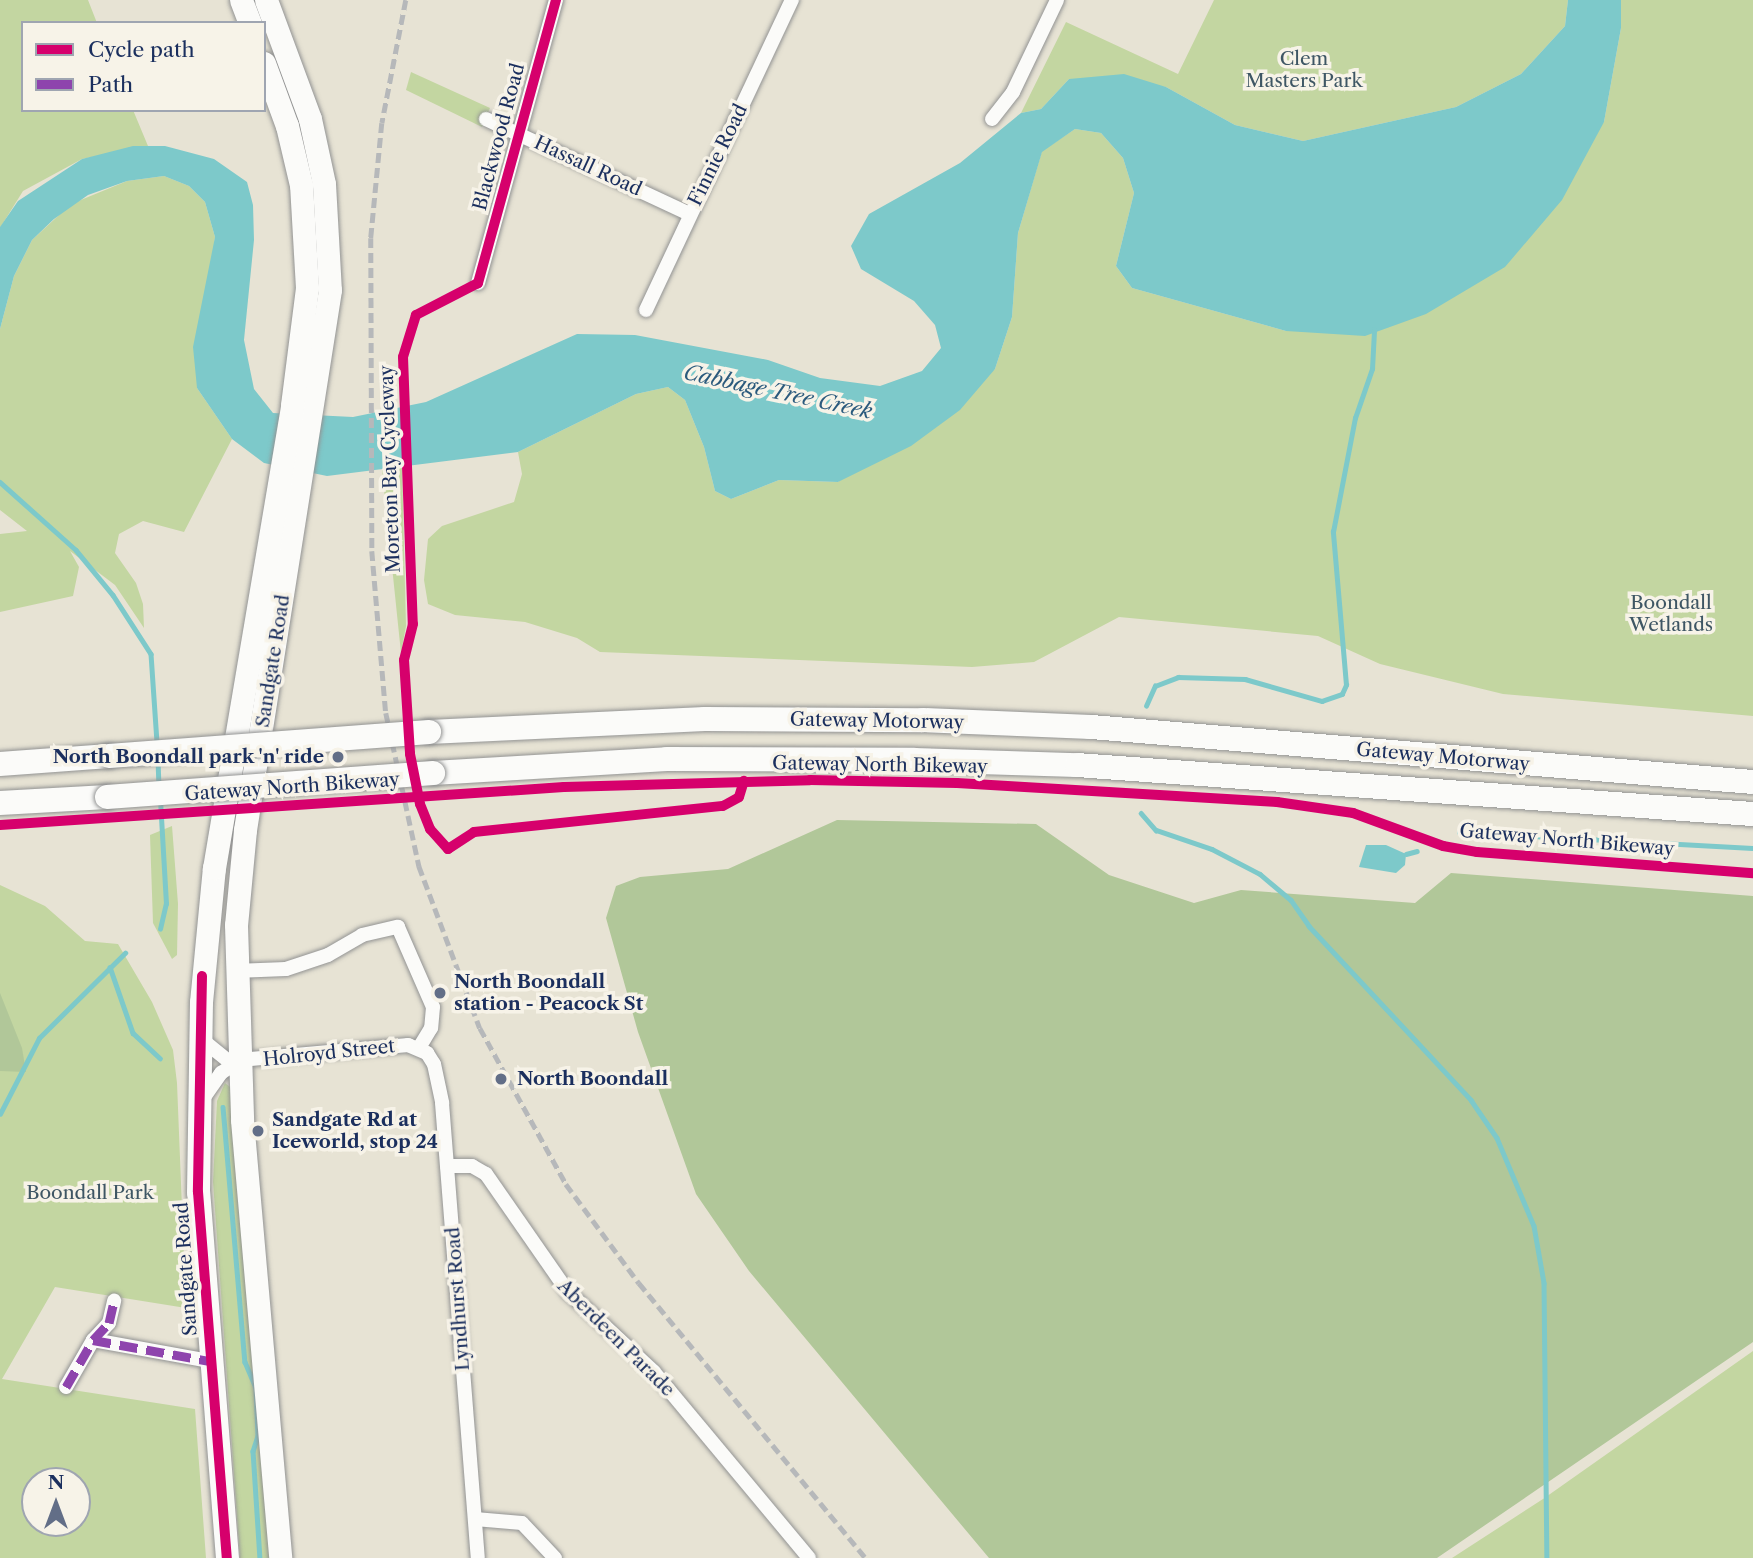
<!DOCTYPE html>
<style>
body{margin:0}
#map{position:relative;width:1753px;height:1558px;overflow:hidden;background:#e7e3d4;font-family:"Libre Caslon Text",serif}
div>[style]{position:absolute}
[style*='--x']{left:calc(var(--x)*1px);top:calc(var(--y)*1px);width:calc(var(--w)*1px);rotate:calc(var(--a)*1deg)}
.green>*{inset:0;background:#c3d6a1}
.forest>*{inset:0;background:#b1c799}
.water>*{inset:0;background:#7dc9ca}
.stream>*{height:4.5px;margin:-2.25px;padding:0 2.25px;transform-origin:2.25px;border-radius:2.25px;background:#7dc9ca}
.roads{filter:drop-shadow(0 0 2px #929393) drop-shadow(0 0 2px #929393)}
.minor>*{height:14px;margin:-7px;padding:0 7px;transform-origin:7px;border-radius:7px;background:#fbfbf9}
.trunk>*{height:23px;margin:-11.5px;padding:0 11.5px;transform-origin:11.5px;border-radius:11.5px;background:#fbfbf9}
.motorway>*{height:24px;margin:-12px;padding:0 12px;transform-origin:12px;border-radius:12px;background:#fbfbf9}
.rail>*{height:4.5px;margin-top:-2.25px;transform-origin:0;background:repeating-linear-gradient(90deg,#b6b8ba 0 10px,transparent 0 15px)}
.bridges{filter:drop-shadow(0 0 2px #929393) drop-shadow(0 0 2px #929393)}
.motorway-bridge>*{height:24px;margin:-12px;padding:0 12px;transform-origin:12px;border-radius:12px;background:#fbfbf9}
.quiet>*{height:9px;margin-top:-4.5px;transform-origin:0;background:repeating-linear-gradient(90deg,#8e44ad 0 18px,transparent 0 27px)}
.cycleway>*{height:10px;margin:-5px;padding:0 5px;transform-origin:5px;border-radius:5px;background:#d6006c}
.dots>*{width:19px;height:19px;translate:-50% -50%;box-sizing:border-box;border:4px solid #f7f3e8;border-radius:50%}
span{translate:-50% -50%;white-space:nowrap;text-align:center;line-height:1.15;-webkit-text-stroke:7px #f7f3e8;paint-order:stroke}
.park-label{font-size:19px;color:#3e5664}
.street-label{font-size:19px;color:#1b2f5e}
.poi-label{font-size:19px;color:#1b2f5e;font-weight:700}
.right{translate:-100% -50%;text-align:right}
.left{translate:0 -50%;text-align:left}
.water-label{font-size:21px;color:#2b5a7d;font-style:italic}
.legend{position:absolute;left:21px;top:21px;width:245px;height:91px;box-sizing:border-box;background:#f7f3e8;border:2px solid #9fa5b1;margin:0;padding:9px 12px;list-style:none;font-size:21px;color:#1b2f5e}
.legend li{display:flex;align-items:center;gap:14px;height:35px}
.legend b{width:35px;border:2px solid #9fa5b1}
.north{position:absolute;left:21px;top:1467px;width:70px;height:70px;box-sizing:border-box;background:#f7f3e8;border:2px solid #9fa5b1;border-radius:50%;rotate:0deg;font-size:19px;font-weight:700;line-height:28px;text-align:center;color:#1b2f5e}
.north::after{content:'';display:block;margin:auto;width:24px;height:32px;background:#626e87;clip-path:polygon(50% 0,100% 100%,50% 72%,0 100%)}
</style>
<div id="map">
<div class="green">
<div style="clip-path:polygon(0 0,88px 0,97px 23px,23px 23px,23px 110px,133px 110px,148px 146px,82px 159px,23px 191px,0 228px)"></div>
<div style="clip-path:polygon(1214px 0,1568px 0,1565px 26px,1521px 74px,1456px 107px,1303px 141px,1235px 125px,1166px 87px,1069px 79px,1041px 109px,1021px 113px,1066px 22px,1178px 74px)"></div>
<div style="clip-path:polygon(1621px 0,1753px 0,1753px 716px,1503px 694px,1380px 664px,1318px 636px,1119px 617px,1034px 662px,972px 667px,600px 652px,577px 638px,525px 622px,455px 615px,428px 604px,424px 580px,428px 539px,442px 526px,514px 502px,522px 474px,518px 452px,636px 394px,668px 387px,685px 400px,704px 447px,715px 491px,731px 499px,779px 480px,838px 482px,995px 369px,1012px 317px,1018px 233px,1042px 151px,1075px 129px,1101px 133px,1123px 158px,1134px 193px,1116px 266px,1132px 288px,1286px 331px,1604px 122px,1621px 28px)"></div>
<div style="clip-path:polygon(411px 72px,490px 108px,482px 127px,406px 90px)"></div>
<div style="clip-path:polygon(164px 176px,189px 186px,205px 202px,215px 237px,197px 388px,232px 439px,184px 532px,143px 521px,119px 534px,115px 553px,136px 583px,143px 604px,144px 628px,115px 585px,70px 551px,79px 567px,73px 596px,0 612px,0 534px,27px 531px,0 510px,0 329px,14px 276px,32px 240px,71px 204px,127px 181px)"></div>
<div style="clip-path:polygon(402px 467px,406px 626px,401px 653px,382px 470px)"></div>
<div style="clip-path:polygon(172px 826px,178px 904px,177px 955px,172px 959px,153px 923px,150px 835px)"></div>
<div style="clip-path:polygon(evenodd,0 885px,45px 906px,85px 941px,118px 944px,152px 1002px,173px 1050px,177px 1083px,186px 1308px,55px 1287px,2px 1379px,195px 1409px,206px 1558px,0 1558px,0 885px,35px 1481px,77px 1481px,77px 1523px,35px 1523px,35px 1481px)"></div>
<div style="clip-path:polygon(225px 1083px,230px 1087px,274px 1558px,240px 1558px,213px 1182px,217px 1101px)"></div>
<div style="clip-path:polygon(1753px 1351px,1753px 1558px,1452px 1558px,1543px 1499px)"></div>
</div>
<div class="forest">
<div style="clip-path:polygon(837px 820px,1036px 824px,1109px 875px,1194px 903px,1241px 890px,1415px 903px,1451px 873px,1753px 896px,1753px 1342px,1437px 1558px,989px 1558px,749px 1271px,696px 1194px,638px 1032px,606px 918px,616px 886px,640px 877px,728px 869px)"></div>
<div style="clip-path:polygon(0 993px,22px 1048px,26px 1072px,0 1071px)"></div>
</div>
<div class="water">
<div style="clip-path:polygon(1568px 0,1621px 0,1621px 28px,1604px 122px,1562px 200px,1505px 267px,1426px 314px,1365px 336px,1286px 331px,1132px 288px,1116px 266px,1134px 193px,1123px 158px,1101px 133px,1075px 129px,1042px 152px,1018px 233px,1012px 317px,995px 369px,960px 410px,911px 446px,838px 482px,779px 480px,731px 499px,715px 491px,704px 447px,685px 400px,668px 387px,636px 394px,518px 452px,327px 476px,264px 463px,232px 439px,197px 388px,193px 347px,215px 237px,205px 202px,189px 186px,164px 176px,127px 181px,88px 195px,54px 219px,32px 240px,14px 276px,0 329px,0 227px,18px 201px,82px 159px,133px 146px,165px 146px,214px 159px,247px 182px,253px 205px,254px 240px,244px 340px,254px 389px,273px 413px,353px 417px,426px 402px,577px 334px,635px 335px,768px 360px,820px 378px,880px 386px,922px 371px,941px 348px,935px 325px,914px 301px,861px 269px,851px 246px,869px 214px,960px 163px,1021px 113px,1041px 109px,1069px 79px,1124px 74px,1166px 87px,1235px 125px,1303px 141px,1456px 107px,1521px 74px,1565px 26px)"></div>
<div style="clip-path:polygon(1366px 845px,1386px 845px,1406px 854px,1405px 865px,1396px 873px,1359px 867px)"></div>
</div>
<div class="stream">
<div style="--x:0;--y:482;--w:102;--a:41.8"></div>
<div style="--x:76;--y:550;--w:58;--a:50.6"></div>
<div style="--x:113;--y:595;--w:70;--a:57.2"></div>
<div style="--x:151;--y:654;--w:89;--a:86.1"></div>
<div style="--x:1146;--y:706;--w:22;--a:-66"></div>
<div style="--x:1155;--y:686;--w:25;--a:-21"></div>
<div style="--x:1178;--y:677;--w:67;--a:1.7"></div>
<div style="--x:1245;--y:679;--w:80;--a:15.9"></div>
<div style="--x:1322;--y:701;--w:21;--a:-19"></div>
<div style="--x:1342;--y:694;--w:10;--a:-66"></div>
<div style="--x:1346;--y:685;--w:154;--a:-94.9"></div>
<div style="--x:1333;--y:532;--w:116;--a:-79.1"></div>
<div style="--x:1355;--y:418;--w:52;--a:-70.9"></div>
<div style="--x:1372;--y:369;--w:39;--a:-87"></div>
<div style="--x:158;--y:759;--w:26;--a:88"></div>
<div style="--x:1141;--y:813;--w:23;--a:49"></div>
<div style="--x:1156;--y:830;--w:59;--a:18.7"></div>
<div style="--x:1212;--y:849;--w:54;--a:27.5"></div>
<div style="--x:1260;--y:874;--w:40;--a:40"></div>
<div style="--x:1291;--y:900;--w:32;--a:55"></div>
<div style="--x:1309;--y:926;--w:238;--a:47"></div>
<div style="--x:1471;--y:1100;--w:46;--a:55.6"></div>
<div style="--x:1497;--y:1138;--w:95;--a:67.2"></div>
<div style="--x:1534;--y:1226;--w:58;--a:80"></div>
<div style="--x:1544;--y:1283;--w:275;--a:89.4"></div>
<div style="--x:1459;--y:832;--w:294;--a:3.1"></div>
<div style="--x:1406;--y:854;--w:11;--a:-15"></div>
<div style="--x:160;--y:929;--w:26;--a:-77"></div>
<div style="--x:166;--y:904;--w:103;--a:-93.3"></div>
<div style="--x:110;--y:967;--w:70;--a:70.8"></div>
<div style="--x:133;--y:1033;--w:37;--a:43"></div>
<div style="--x:223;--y:1107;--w:256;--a:85.1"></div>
<div style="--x:245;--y:1362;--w:28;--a:67"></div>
<div style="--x:256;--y:1388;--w:48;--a:87.6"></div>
<div style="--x:258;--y:1436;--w:16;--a:108"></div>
<div style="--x:253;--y:1451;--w:107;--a:86.3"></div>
<div style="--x:0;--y:1114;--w:85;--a:-62.8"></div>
<div style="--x:39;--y:1038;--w:121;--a:-44.7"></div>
</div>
<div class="roads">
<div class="minor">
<div style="--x:486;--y:119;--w:225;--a:25"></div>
<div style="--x:992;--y:119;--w:34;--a:-52"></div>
<div style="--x:1013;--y:92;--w:102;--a:-64.4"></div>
<div style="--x:478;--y:283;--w:294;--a:-74.6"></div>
<div style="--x:646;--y:310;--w:343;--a:-64.8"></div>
<div style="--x:235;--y:971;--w:51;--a:-2.2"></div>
<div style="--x:286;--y:969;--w:44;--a:-18.4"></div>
<div style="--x:328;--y:955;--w:39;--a:-30"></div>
<div style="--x:362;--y:935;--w:37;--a:-13"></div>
<div style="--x:398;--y:927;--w:87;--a:66.4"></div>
<div style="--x:433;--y:1007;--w:21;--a:95"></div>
<div style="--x:431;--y:1028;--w:23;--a:121"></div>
<div style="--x:200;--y:1038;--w:36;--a:39"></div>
<div style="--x:228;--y:1061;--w:181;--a:-5.1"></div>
<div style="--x:408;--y:1045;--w:21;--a:23"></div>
<div style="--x:427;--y:1053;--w:13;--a:58"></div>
<div style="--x:434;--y:1064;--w:40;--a:78"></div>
<div style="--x:442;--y:1103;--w:456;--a:85.5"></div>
<div style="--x:200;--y:1103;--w:37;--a:-55"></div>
<div style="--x:221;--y:1073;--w:22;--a:-34"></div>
<div style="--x:447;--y:1166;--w:25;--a:0"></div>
<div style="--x:472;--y:1166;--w:16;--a:30"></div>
<div style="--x:486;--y:1174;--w:144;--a:55.2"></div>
<div style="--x:568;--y:1292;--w:117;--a:42.9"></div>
<div style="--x:654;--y:1372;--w:242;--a:50.2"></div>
<div style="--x:93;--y:1340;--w:23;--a:-47"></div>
<div style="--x:109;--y:1323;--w:23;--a:-77"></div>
<div style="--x:66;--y:1387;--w:54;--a:-60.1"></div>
<div style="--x:93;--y:1340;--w:119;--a:10.2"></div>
<div style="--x:475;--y:1519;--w:47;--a:4.9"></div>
<div style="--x:522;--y:1523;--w:48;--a:46.7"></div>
</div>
<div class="trunk">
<div style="--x:241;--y:0;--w:25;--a:69"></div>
<div style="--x:266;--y:0;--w:127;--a:69.7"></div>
<div style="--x:310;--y:119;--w:66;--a:77.8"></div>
<div style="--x:324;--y:184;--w:106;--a:86.8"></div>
<div style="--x:330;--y:290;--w:547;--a:98.95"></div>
<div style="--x:245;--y:830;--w:95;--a:95.4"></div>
<div style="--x:236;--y:925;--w:195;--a:88.2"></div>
<div style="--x:242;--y:1120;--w:440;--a:85"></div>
<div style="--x:227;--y:1558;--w:367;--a:-94.5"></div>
<div style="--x:198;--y:1192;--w:190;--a:-89.1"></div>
<div style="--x:201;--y:1002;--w:135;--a:-84.5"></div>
<div style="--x:214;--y:868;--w:470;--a:-80.4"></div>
<div style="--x:292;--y:405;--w:118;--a:-82.7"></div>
<div style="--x:307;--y:288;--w:103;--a:-93.3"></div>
<div style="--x:301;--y:185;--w:61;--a:-103.3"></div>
<div style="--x:287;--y:126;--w:67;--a:-110.1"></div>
</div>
<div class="motorway">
<div style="--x:429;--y:732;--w:276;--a:-2.7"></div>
<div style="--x:705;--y:719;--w:218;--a:0.3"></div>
<div style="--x:923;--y:720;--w:168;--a:2.4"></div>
<div style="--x:1091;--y:727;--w:664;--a:4.75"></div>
<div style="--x:0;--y:764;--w:109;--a:-4.2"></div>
<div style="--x:433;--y:773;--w:234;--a:-3.4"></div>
<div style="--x:667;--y:759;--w:247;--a:0.2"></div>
<div style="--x:914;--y:760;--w:163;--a:1.8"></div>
<div style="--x:1077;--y:765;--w:678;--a:4.15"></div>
<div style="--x:0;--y:803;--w:107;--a:-3.2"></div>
</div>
</div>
<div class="rail">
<div style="--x:406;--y:0;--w:125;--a:101"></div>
<div style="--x:382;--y:123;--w:116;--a:95.5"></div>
<div style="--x:371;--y:238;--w:313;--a:89.8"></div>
<div style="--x:372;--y:551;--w:163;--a:85.1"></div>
<div style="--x:386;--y:713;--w:157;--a:77.8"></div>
<div style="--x:419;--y:866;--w:173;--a:69.4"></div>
<div style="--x:480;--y:1028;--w:178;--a:61.1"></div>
<div style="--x:566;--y:1184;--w:123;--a:53.6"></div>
<div style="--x:639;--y:1283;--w:357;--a:50.5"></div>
</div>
<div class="bridges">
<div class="motorway-bridge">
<div style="--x:109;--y:756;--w:321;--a:-4.3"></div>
<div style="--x:107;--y:797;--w:327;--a:-4.2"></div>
</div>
</div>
<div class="quiet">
<div style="--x:93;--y:1340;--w:23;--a:-47"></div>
<div style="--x:109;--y:1323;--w:23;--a:-77"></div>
<div style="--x:66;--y:1387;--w:54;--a:-60.1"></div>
<div style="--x:93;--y:1340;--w:119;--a:10.2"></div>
</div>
<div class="cycleway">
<div style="--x:556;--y:0;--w:294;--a:105.4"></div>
<div style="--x:478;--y:283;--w:70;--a:152.7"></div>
<div style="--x:416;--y:315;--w:44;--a:107.2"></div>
<div style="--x:403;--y:357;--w:267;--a:87.9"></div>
<div style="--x:413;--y:624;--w:37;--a:104"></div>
<div style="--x:404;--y:660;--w:94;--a:86.3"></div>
<div style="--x:410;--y:754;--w:51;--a:78.7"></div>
<div style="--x:420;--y:804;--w:27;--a:68"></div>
<div style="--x:430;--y:829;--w:27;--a:48"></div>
<div style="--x:448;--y:849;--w:31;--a:-33"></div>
<div style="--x:474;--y:832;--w:250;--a:-6"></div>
<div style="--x:723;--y:806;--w:18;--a:-29"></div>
<div style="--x:739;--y:797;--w:17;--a:-73"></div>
<div style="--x:0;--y:825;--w:565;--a:-3.85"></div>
<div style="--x:564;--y:787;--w:246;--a:-1.6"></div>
<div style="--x:810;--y:780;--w:147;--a:1.2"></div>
<div style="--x:957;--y:783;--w:321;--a:3.4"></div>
<div style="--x:1277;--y:802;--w:77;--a:8.2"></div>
<div style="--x:1353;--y:813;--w:96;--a:20.1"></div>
<div style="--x:1443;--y:846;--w:35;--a:10"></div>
<div style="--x:1477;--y:852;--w:277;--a:4.4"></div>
<div style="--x:202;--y:976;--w:216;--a:91.1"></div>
<div style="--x:198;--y:1192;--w:367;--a:85.5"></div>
</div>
<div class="dots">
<div style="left:338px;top:757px;background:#626e87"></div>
<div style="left:440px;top:993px;background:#626e87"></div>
<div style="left:501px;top:1079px;background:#626e87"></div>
<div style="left:258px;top:1131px;background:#626e87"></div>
</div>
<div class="park-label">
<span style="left:1304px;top:70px">Clem<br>Masters Park</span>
<span style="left:1671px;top:614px">Boondall<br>Wetlands</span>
<span style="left:90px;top:1193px">Boondall Park</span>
</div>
<div class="street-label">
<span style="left:499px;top:137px;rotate:-75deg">Blackwood Road</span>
<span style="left:718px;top:155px;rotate:-64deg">Finnie Road</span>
<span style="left:588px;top:166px;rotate:25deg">Hassall Road</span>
<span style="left:390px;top:469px;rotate:-92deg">Moreton Bay Cycleway</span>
<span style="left:273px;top:661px;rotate:-81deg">Sandgate Road</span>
<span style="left:877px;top:721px;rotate:1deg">Gateway Motorway</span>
<span style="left:1443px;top:757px;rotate:5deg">Gateway Motorway</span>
<span style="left:880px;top:765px;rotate:1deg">Gateway North Bikeway</span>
<span style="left:292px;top:787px;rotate:-4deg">Gateway North Bikeway</span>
<span style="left:1567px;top:840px;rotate:5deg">Gateway North Bikeway</span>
<span style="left:329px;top:1053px;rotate:-6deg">Holroyd Street</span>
<span style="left:186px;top:1269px;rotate:-94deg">Sandgate Road</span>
<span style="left:458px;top:1299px;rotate:-94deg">Lyndhurst Road</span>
<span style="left:616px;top:1338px;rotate:45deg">Aberdeen Parade</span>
</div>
<div class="poi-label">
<span class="right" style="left:324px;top:757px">North Boondall park 'n' ride</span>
<span class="left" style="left:454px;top:993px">North Boondall<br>station - Peacock St</span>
<span class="left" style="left:517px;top:1079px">North Boondall</span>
<span class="left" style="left:272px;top:1131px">Sandgate Rd at<br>Iceworld, stop 24</span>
</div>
<div class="water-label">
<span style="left:778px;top:392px;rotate:12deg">Cabbage Tree Creek</span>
</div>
<ul class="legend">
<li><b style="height:9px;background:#d6006c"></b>Cycle path</li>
<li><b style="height:9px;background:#8e44ad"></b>Path</li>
</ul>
<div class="north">N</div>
</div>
